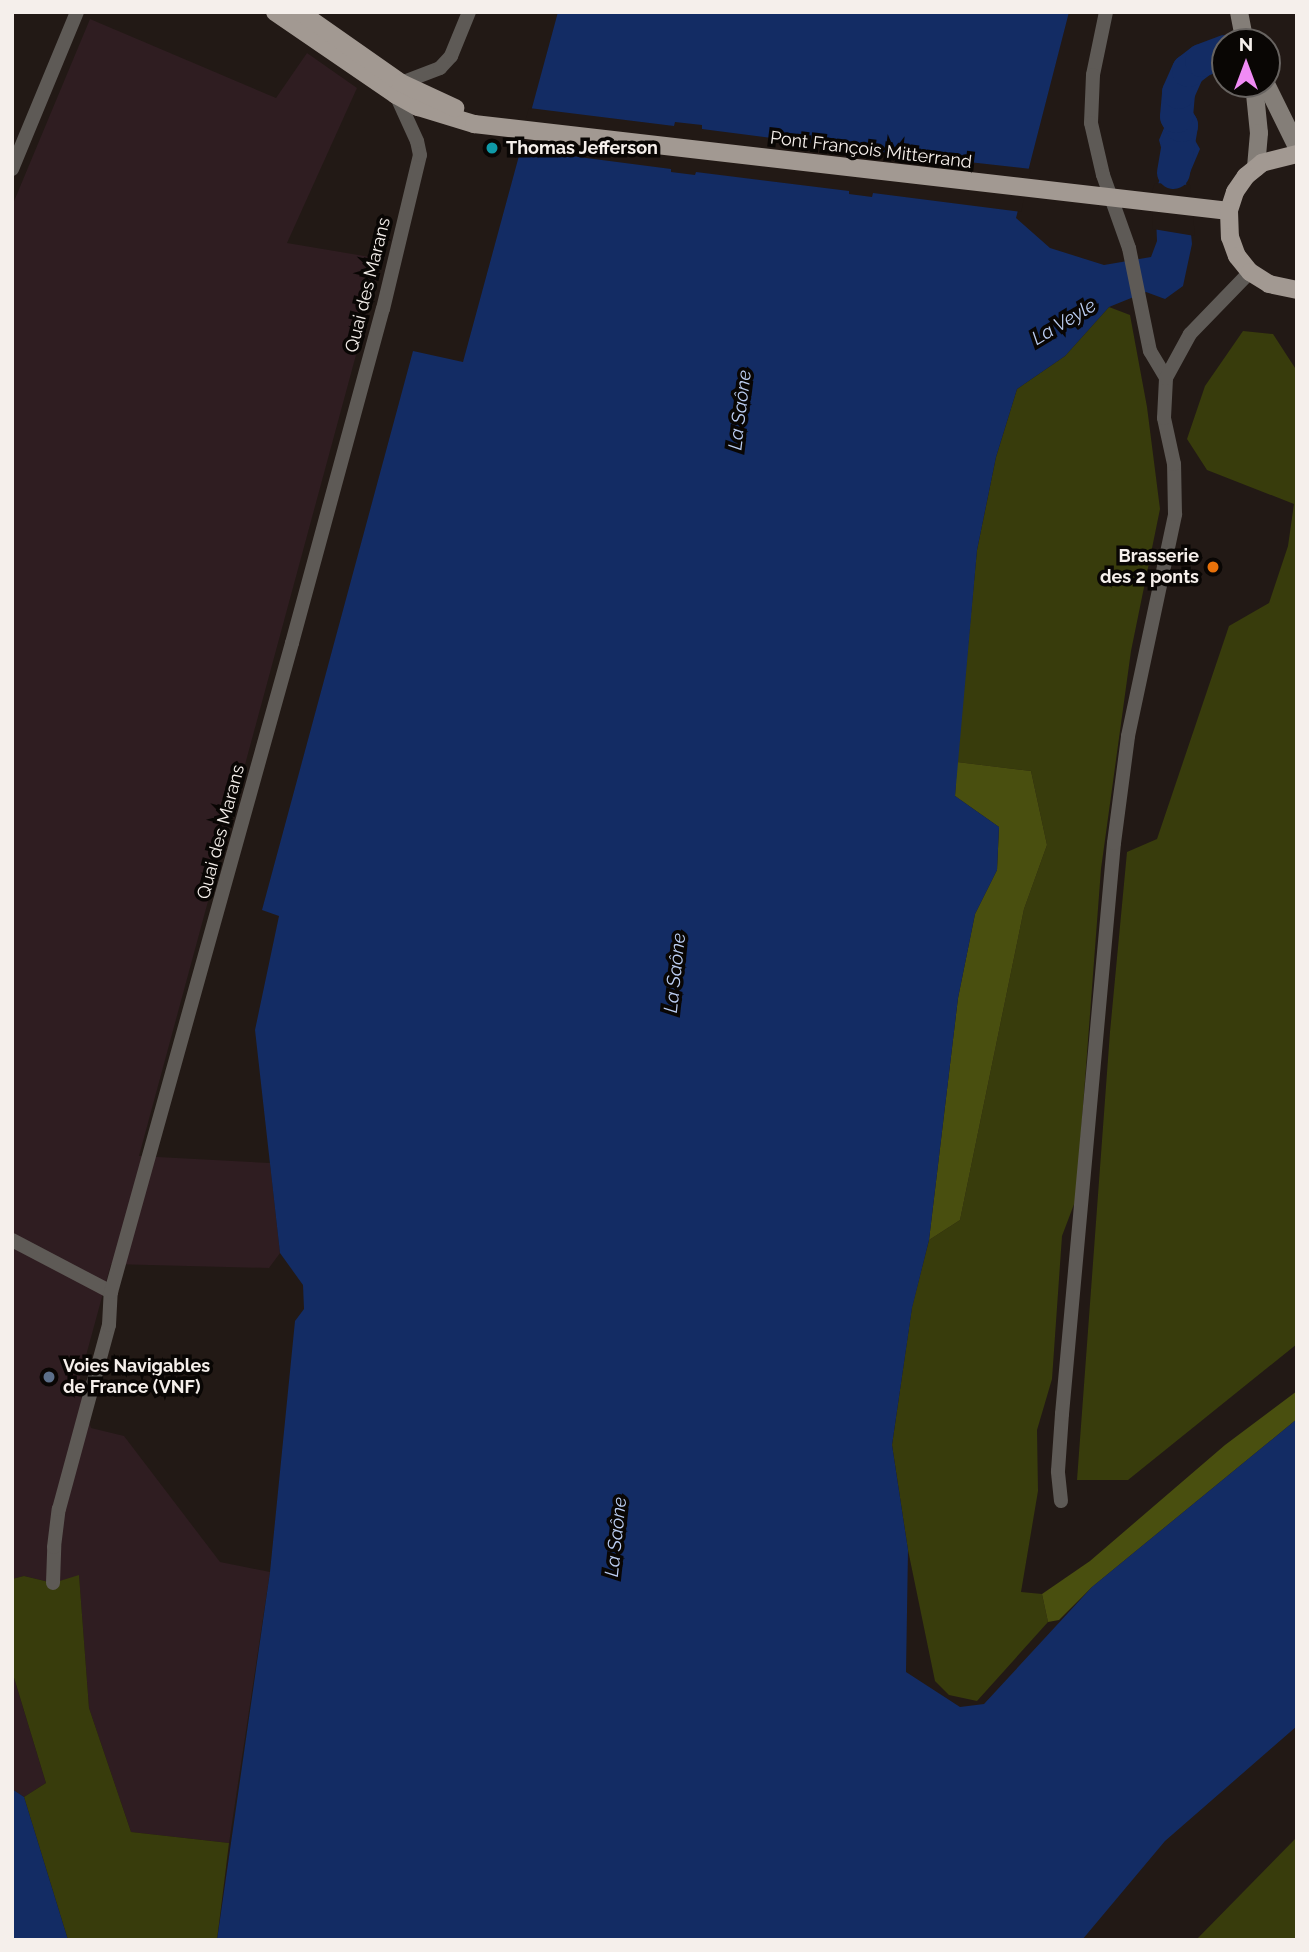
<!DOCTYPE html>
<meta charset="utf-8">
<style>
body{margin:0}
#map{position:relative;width:1309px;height:1952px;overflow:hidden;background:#221915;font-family:Raleway,sans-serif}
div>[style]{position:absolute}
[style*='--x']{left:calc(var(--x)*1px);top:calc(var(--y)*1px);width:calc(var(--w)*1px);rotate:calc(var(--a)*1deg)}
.industrial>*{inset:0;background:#2f1d21}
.green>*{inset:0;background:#383c0c}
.forest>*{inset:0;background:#494f0f}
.water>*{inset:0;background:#132c64}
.pier>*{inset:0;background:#221915}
.river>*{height:33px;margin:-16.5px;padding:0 16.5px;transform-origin:16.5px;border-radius:16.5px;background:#132c64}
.minor>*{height:14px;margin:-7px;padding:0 7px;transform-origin:7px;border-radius:7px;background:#5e5a56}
.secondary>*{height:18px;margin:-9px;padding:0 9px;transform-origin:9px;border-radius:9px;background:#847e78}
.primary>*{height:18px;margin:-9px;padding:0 9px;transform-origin:9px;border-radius:9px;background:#a29992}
.dots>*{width:19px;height:19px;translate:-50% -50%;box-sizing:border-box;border:4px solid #090604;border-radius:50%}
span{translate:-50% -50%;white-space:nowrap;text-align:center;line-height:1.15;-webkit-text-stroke:7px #090604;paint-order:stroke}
.poi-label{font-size:18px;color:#f5efeb;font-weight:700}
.left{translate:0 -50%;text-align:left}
.right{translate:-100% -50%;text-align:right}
.street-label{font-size:18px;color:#f5efeb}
.water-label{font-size:19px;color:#bccef2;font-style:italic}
.frame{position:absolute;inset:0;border:14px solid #f5efeb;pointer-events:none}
.north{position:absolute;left:1211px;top:28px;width:70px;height:70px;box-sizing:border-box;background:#090604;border:2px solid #676360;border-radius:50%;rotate:0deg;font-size:19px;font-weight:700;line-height:28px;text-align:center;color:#f5efeb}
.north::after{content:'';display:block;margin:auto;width:24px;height:32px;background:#f08bf5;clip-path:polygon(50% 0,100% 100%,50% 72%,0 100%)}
</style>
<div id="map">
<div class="industrial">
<div style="clip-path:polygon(90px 19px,276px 98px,307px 53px,357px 88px,287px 243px,382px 259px,139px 1156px,270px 1163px,280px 1253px,269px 1268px,111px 1264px,78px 1385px,91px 1428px,124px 1436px,220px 1562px,270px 1572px,229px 1843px,131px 1832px,89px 1708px,79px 1576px,53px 1583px,24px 1576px,12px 1579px,12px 206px)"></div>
<div style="clip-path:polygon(12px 1671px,46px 1783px,24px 1797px,12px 1789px)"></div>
</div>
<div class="green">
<div style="clip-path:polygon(1109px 307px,1130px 315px,1147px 407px,1160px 509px,1131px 651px,1101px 869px,1076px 1199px,1062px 1236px,1052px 1379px,1037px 1430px,1038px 1491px,1021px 1592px,1042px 1594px,1048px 1622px,977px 1701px,949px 1695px,935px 1681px,908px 1550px,892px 1445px,912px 1307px,929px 1240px,960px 1220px,1024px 909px,1047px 845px,1031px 771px,957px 762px,977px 550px,996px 457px,1017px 389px,1065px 356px)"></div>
<div style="clip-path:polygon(1243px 331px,1273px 334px,1297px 371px,1297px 1344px,1128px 1480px,1077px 1480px,1110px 1032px,1127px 852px,1157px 839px,1229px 626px,1269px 603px,1288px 546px,1294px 504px,1207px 470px,1187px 439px,1205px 386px)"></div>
<div style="clip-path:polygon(79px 1575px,89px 1708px,131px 1832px,229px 1843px,217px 1940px,68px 1940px,24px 1797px,46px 1783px,12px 1671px,12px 1579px,24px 1576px,53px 1583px)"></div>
<div style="clip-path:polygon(1297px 1837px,1297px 1940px,1196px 1940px)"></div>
</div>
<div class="forest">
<div style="clip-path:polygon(957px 762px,1031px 771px,1047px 845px,1024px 909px,960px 1220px,929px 1240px,958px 998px,975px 914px,997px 870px,999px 827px,955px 796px)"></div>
<div style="clip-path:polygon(1297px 1391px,1297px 1419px,1092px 1587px,1059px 1620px,1048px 1622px,1042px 1594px,1090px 1561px,1225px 1445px)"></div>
</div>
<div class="water">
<div style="clip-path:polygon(558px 12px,1069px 12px,1016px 218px,1050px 248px,1104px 265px,1151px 257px,1157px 241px,1155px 194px,1165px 162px,1159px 140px,1164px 128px,1188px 128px,1200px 149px,1186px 182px,1192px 244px,1183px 286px,1165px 299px,1146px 292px,1109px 307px,1065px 356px,1017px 389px,996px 457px,977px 550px,955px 796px,999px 827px,997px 870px,975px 914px,958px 998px,929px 1240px,912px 1308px,892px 1445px,908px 1550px,906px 1672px,960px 1707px,984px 1704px,1092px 1587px,1297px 1419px,1297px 1726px,1165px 1841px,1082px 1940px,217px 1940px,270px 1572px,295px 1321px,304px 1309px,303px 1285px,280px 1253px,255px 1030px,279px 916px,262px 910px,413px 351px,463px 362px)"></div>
<div style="clip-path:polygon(12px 1789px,24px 1797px,68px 1940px,12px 1940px)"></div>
</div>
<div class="pier">
<div style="clip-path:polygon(529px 108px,674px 126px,675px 122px,702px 125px,702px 129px,851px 148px,852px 144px,879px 148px,879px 152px,1031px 169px,1021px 212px,873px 193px,872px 197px,849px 194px,849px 191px,696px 172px,695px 175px,671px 172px,671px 169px,517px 149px)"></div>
<div style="clip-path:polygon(1155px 183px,1190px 185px,1195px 236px,1153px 229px,1151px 194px)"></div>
</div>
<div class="river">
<div style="--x:1173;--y:172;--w:48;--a:-80.3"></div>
<div style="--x:1181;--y:125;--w:10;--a:-119"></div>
<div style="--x:1176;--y:116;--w:24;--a:-85"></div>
<div style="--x:1178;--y:92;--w:24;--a:-66"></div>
<div style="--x:1188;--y:70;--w:16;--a:-38"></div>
<div style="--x:1201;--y:60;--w:25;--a:-21"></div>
</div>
<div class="minor">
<div style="--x:1106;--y:12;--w:64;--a:101.7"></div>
<div style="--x:1093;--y:75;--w:48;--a:92.4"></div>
<div style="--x:1091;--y:123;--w:53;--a:77"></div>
<div style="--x:1103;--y:175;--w:77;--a:70.4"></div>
<div style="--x:1129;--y:248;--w:105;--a:78.5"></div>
<div style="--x:1150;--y:351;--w:31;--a:59"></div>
<div style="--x:401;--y:83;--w:42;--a:-21"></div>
<div style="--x:440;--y:68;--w:16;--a:-47"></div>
<div style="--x:451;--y:56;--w:48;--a:-67.8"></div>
<div style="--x:12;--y:169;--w:170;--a:-67.5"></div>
<div style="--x:12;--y:1240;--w:112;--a:27.7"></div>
<div style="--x:1061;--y:1501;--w:30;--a:-96"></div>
<div style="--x:1058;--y:1471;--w:57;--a:-86"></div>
<div style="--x:1062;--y:1414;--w:573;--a:-84.8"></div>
<div style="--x:1114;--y:843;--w:108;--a:-82.5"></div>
<div style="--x:1128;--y:736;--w:227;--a:-78"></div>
<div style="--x:1175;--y:514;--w:50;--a:-91.1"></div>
<div style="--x:1174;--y:464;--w:47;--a:-102.3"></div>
<div style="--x:1164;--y:418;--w:40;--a:-87.1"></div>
<div style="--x:1166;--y:378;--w:50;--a:-61.4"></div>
<div style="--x:1190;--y:334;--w:86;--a:-45.9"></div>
<div style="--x:53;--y:1583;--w:36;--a:-88"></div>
<div style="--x:54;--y:1547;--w:38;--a:-83"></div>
<div style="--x:59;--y:1509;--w:191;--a:-74.8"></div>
<div style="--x:109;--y:1325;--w:33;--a:-87"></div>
<div style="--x:111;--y:1292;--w:674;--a:-74.42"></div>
<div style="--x:292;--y:643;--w:346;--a:-74.8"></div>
<div style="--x:383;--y:309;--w:158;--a:-76.5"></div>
<div style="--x:420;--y:155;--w:14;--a:-102"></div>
<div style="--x:417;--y:141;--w:51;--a:-114.5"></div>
</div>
<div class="secondary">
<div style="--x:1239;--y:12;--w:31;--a:79"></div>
<div style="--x:1254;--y:84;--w:49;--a:84.2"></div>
<div style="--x:1259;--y:133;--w:35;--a:95"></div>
<div style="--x:1266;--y:84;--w:70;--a:63.8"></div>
</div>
<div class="primary">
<div style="--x:275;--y:12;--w:147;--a:34.4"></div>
<div style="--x:396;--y:95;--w:25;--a:29"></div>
<div style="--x:418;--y:107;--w:59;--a:16.9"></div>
<div style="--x:474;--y:124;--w:760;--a:6.57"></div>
<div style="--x:300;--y:12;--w:123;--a:35.1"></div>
<div style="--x:401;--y:83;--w:60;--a:24.8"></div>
<div style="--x:1297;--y:154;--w:36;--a:166"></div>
<div style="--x:1262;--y:163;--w:21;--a:141"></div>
<div style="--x:1246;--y:176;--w:19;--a:125"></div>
<div style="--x:1235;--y:192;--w:20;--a:108"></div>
<div style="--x:1229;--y:211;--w:26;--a:88"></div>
<div style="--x:1230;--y:237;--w:20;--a:70"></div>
<div style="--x:1237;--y:256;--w:21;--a:51"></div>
<div style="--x:1250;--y:272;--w:22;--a:32"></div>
<div style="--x:1269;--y:284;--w:29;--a:12"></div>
</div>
<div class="dots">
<div style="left:492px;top:148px;background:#0f9aa8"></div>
<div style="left:1213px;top:567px;background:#e8710a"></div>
<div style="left:49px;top:1377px;background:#5c6f8a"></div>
</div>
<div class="poi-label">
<span class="left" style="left:506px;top:148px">Thomas Jefferson</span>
<span class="right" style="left:1199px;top:567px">Brasserie<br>des 2 ponts</span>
<span class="left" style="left:63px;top:1377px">Voies Navigables<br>de France (VNF)</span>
</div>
<div class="street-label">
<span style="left:871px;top:150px;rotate:7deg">Pont François Mitterrand</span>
<span style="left:368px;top:285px;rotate:-76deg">Quai des Marans</span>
<span style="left:221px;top:832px;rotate:-75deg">Quai des Marans</span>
</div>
<div class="water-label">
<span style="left:1064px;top:322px;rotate:-31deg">La Veyle</span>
<span style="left:740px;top:410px;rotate:-83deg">La Saône</span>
<span style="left:675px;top:973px;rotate:-84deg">La Saône</span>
<span style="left:616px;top:1537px;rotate:-84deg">La Saône</span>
</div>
<div class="frame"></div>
<div class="north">N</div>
</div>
